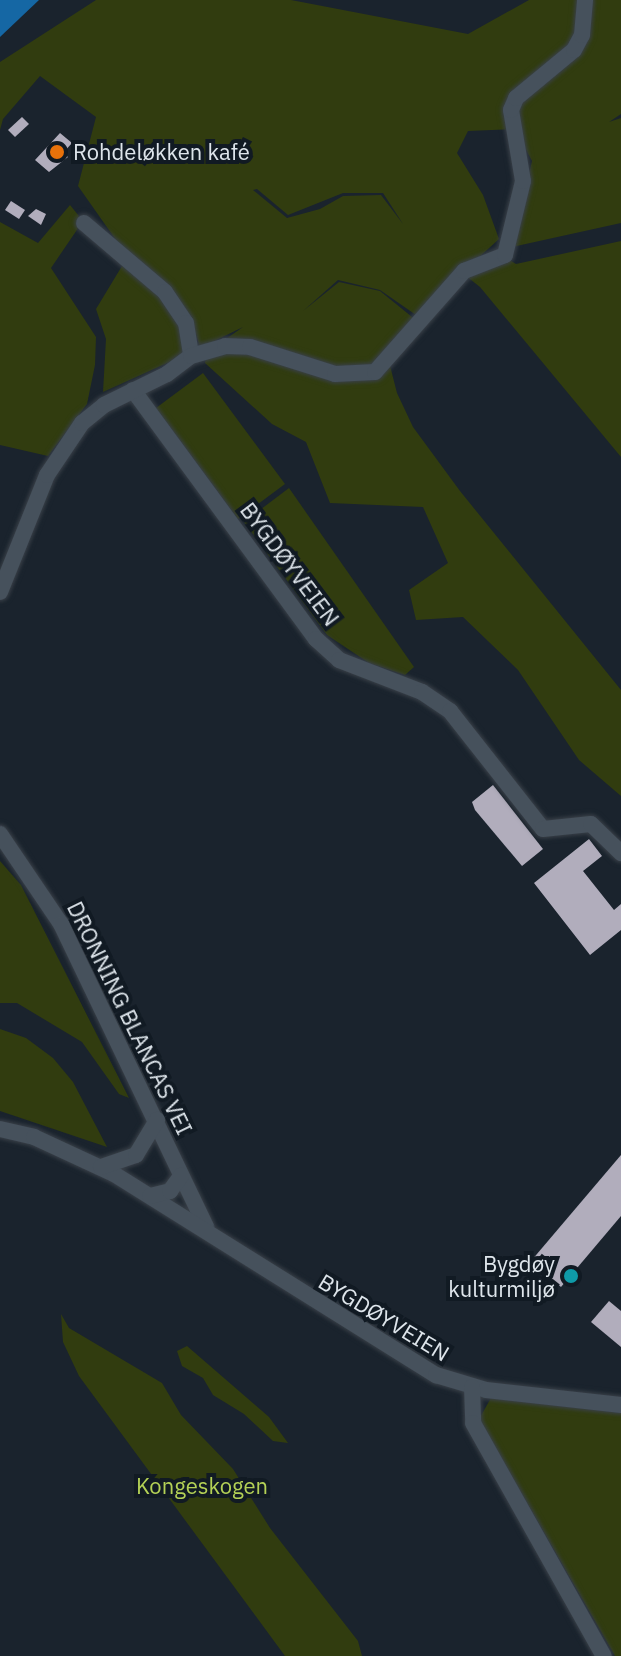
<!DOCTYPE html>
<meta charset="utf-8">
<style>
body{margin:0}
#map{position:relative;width:621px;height:1656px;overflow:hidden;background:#1a232d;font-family:"IBM Plex Sans",sans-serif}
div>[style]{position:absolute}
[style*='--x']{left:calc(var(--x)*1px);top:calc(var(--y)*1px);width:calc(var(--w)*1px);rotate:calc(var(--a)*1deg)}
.green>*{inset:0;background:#313c0f}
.water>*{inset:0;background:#1567a4}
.building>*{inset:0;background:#b1adbc}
.roads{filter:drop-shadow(0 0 2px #394048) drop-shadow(0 0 2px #394048)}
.minor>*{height:16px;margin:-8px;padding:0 8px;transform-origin:8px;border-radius:8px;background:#46515c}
.dots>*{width:22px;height:22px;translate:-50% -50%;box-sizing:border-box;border:4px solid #111a23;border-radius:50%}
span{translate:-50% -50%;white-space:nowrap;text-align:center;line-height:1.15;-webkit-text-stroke:8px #111a23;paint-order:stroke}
.poi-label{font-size:22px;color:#dee5eb}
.left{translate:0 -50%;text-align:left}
.right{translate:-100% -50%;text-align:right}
.street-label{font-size:22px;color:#dee5eb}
.park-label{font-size:22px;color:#b4d156}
</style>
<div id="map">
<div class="green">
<div style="clip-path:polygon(evenodd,96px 0,291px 0,468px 34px,529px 0,621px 0,621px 114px,609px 122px,621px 118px,621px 223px,512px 247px,532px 161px,515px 129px,468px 131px,457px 153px,483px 195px,499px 239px,416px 315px,380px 290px,338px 280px,303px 311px,339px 282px,380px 291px,417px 321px,387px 354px,397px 393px,413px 427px,460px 491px,621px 690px,621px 796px,579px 760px,518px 670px,463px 617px,416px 620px,409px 590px,448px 563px,423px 507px,330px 503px,306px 442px,272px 424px,205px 363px,206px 353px,243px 327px,200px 348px,193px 323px,123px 250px,78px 186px,96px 117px,40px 76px,3px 119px,0 130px,0 62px,96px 0,257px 189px,288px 215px,343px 193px,383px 193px,403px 224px,381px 195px,343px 196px,320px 209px,287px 218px,253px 190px,257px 189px)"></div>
<div style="clip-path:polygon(70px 205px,83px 221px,51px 268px,96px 337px,95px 365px,87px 404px,48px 456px,0 445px,0 222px,38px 243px)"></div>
<div style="clip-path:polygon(621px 241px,621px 457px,480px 287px,466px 276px,508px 259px,516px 264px)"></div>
<div style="clip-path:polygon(122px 266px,163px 299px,182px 330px,185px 355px,103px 392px,106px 339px,96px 309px)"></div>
<div style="clip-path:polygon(203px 373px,285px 484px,238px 519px,156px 408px)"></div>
<div style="clip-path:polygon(289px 488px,414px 667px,405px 675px,369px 663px,327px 635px,244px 522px)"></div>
<div style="clip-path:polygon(0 861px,21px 885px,129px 1098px,119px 1094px,82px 1042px,17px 1003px,0 1003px)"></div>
<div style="clip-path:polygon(0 1029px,26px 1038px,53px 1058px,73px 1082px,107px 1147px,0 1111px)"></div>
<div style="clip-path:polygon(61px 1314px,69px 1328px,162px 1383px,181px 1415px,233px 1469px,270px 1528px,358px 1641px,362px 1656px,285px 1656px,79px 1376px,63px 1342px)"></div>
<div style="clip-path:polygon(187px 1346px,269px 1417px,288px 1443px,273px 1441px,244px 1414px,213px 1395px,203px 1378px,182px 1366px,177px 1351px)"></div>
<div style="clip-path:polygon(491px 1398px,621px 1413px,621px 1656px,615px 1656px,479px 1419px)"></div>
</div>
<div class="water">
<div style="clip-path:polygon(0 0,39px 0,0 37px)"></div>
</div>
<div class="building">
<div style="clip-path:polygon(22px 117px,29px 124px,15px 137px,8px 130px)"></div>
<div style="clip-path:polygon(60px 133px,72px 143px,63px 153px,68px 157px,49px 172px,35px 160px)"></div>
<div style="clip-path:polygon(11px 201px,25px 210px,19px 219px,5px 210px)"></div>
<div style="clip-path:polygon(36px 209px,46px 214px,41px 225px,28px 216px)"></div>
<div style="clip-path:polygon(493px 785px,543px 849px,522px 866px,475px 810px,472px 802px)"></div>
<div style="clip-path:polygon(589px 839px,602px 856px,583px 871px,614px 910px,621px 904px,621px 930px,590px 955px,534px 883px)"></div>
<div style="clip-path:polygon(621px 1155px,621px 1216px,561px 1287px,531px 1261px)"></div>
<div style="clip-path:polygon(609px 1301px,621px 1311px,621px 1347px,591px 1322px)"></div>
</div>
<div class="roads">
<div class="minor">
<div style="--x:84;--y:223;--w:106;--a:40.4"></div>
<div style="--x:165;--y:292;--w:37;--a:56"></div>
<div style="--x:186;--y:323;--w:33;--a:81"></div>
<div style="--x:133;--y:390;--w:309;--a:53.7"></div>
<div style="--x:316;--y:639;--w:31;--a:42"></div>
<div style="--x:339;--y:660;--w:89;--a:21.1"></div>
<div style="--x:422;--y:692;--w:34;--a:34"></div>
<div style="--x:450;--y:711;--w:150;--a:51.8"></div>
<div style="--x:543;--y:829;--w:48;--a:-5.9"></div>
<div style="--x:591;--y:824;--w:42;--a:44"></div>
<div style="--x:0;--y:592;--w:126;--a:-68.1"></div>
<div style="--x:47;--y:475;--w:63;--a:-56.1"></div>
<div style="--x:82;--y:423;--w:28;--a:-39"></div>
<div style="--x:104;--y:405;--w:70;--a:-26.2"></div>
<div style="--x:167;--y:374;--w:30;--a:-37"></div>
<div style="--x:191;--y:356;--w:35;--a:-16"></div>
<div style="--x:225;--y:346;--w:25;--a:2"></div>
<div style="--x:250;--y:347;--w:89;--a:17.6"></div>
<div style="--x:335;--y:374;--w:40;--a:-2.9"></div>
<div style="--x:375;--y:372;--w:135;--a:-48.6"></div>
<div style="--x:464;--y:271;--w:44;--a:-21.3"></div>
<div style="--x:505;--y:255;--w:76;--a:-76.3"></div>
<div style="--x:523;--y:181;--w:72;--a:-99.6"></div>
<div style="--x:511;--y:110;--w:13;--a:-67"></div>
<div style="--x:516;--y:98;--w:75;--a:-39.6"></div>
<div style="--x:574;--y:50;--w:17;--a:-62"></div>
<div style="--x:582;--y:35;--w:35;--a:-85"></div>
<div style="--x:0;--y:834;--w:109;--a:55.9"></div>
<div style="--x:61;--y:924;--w:336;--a:64.4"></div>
<div style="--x:0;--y:1129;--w:35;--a:13"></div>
<div style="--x:34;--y:1137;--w:88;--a:24.8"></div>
<div style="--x:114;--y:1174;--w:380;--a:32"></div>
<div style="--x:436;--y:1375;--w:52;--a:16.7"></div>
<div style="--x:486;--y:1390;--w:136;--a:6.3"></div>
<div style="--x:101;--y:1167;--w:37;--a:-19"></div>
<div style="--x:136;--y:1155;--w:41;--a:-59"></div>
<div style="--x:150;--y:1196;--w:21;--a:-14"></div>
<div style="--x:170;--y:1191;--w:19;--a:-54"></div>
<div style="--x:472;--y:1387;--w:36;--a:88"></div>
<div style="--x:473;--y:1423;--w:267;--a:60.7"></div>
</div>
</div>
<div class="dots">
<div style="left:57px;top:152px;background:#e8710a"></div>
<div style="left:571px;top:1276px;background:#0f9aa8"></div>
</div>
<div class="poi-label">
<span class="left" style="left:73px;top:152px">Rohdeløkken kafé</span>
<span class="right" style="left:555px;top:1276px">Bygdøy<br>kulturmiljø</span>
</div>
<div class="street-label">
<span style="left:290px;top:564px;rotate:53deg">BYGDØYVEIEN</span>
<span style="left:130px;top:1018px;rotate:64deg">DRONNING BLANCAS VEI</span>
<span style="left:384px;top:1317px;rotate:31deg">BYGDØYVEIEN</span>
</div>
<div class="park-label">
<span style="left:202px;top:1486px">Kongeskogen</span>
</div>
</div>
